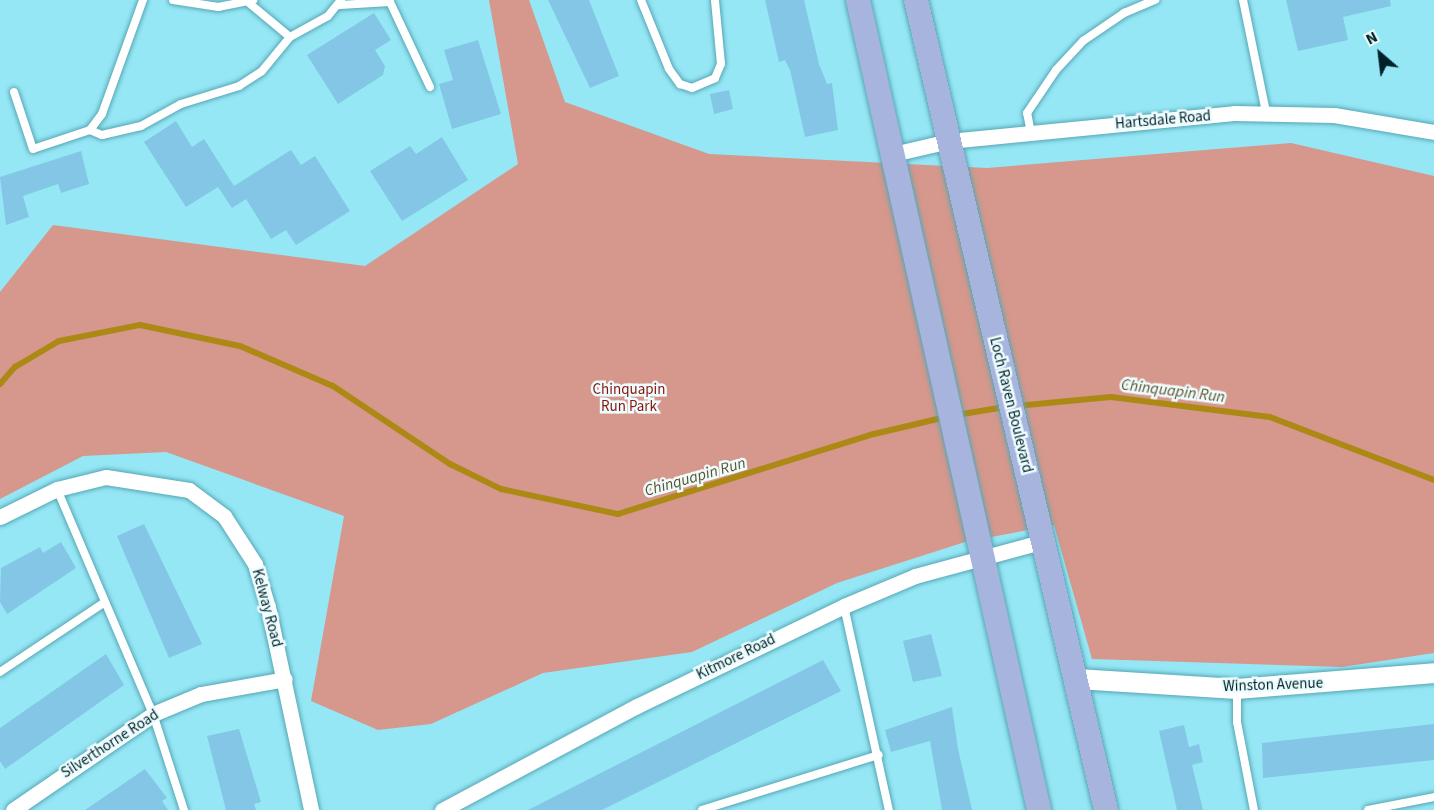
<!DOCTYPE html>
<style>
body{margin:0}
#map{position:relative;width:1434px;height:810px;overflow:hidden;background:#96e7f5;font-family:"Source Sans 3",sans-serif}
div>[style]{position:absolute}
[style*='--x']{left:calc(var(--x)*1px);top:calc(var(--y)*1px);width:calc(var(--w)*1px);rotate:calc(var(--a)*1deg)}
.green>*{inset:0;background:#d6978c}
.stream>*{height:6px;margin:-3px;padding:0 3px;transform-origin:3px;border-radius:3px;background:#ac8915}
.building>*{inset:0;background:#83c6e6}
.roads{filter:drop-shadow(0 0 2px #56a7b5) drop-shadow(0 0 2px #56a7b5)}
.service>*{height:8px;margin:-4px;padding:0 4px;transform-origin:4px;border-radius:4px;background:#fff}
.minor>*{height:15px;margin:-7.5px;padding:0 7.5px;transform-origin:7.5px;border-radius:7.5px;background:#fff}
.tertiary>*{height:20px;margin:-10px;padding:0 10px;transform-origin:10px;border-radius:10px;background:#fff}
.primary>*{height:24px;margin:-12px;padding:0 12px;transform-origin:12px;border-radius:12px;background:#a7b5de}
span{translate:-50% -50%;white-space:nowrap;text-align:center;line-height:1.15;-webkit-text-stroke:5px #edfcff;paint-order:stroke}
.street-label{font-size:15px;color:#002228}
.park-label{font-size:15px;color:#8c1207}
.water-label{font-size:16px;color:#625329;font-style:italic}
.north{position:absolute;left:1350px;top:24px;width:60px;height:60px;-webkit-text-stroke:4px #edfcff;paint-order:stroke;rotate:332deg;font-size:16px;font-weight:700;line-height:24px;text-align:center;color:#002228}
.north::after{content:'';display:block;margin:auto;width:21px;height:27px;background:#002228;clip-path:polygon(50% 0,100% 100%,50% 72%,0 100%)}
</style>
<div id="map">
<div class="green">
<div style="clip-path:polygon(489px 0,529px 0,565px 102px,709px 154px,987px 168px,1291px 143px,1434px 176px,1434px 653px,1342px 667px,1092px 659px,1054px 525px,965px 542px,837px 583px,692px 652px,543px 673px,431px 724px,378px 730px,311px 701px,344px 516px,166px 452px,83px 456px,0 499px,0 292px,53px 225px,365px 266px,518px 164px)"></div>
</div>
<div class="stream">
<div style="--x:0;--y:384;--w:23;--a:-49"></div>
<div style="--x:15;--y:367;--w:51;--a:-30.6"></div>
<div style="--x:59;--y:341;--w:83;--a:-11.2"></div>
<div style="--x:140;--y:325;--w:102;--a:11.9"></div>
<div style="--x:240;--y:346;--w:101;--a:23.3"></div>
<div style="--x:333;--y:386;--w:141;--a:33.7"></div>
<div style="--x:450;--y:464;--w:57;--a:26.1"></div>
<div style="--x:501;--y:489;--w:120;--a:12.1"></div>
<div style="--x:618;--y:514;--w:268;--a:-17.4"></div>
<div style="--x:874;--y:434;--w:74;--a:-13.3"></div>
<div style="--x:1016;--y:406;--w:95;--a:-5.4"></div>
<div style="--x:1111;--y:397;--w:160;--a:7.2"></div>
<div style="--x:1270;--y:417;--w:176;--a:21"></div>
<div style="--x:956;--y:415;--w:50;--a:-9.3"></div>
</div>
<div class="building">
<div style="clip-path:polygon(548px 0,589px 0,619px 76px,590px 88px)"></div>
<div style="clip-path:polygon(765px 0,804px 0,819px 64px,827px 84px,832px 83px,838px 130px,805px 137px,790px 70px,785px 60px,779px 62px)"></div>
<div style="clip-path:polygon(1286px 0,1390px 0,1391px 6px,1343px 17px,1348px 40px,1298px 51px)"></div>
<div style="clip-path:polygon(374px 13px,391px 40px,375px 50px,385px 66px,383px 75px,338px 104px,307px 55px)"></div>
<div style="clip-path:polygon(478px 40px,501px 114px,452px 129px,439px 84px,453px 80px,444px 50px)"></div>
<div style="clip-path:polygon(729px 90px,733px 109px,714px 114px,710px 94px)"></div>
<div style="clip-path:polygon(176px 121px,192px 147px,204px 139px,234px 186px,291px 150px,301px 165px,315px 156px,350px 211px,296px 245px,286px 230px,271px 239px,246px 199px,232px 208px,218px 187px,186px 207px,144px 142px)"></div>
<div style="clip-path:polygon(442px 137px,468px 180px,402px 221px,370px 171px,410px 146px,416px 154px)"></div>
<div style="clip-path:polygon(81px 151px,89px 184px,61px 193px,58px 184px,23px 196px,29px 217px,6px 225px,0 177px)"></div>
<div style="clip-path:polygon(144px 524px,202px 644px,169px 658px,117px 536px)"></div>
<div style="clip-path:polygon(61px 542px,76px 568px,7px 614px,0 602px,1px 568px,40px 547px,43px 553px)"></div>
<div style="clip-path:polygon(931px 634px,942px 676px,913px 682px,903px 641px)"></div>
<div style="clip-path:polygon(106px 654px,124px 685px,5px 769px,0 761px,0 728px)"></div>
<div style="clip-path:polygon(823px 660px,841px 691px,602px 810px,528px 810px)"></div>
<div style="clip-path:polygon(952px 707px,958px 749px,972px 810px,942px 810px,930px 741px,891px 752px,885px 730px)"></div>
<div style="clip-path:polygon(1434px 724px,1434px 760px,1263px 778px,1262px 743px)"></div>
<div style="clip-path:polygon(1184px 725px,1189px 747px,1199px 744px,1203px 762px,1192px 765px,1203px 810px,1177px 810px,1159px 731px)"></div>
<div style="clip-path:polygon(239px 729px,261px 802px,254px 804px,256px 810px,226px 810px,207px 736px)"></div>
<div style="clip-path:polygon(145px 769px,167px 798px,162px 801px,168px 810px,85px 810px)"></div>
</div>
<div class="roads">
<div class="service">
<div style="--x:143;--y:0;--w:121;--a:109.8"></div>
<div style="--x:102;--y:114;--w:20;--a:127"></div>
<div style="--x:90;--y:130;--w:13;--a:23"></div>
<div style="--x:102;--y:135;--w:40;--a:-13"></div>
<div style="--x:141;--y:126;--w:46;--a:-28.8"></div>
<div style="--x:181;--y:104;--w:61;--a:-17.2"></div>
<div style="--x:239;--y:86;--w:27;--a:-33"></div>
<div style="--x:262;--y:71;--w:44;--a:-50.5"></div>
<div style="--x:290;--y:37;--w:43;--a:-28.9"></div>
<div style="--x:328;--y:16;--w:21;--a:-51"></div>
<div style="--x:173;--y:0;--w:46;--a:8.8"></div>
<div style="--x:218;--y:7;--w:36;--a:-11"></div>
<div style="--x:641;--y:0;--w:74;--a:67.9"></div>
<div style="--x:669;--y:69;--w:19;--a:54"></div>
<div style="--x:680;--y:84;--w:13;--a:18"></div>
<div style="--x:692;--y:88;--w:25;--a:-23"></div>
<div style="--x:715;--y:78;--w:15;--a:-67"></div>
<div style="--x:721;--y:64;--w:64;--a:-95.4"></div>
<div style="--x:1243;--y:0;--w:114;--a:78.4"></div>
<div style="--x:249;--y:3;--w:53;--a:39.7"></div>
<div style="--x:340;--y:5;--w:50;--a:-3.4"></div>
<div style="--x:390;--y:2;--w:94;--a:64.8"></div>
<div style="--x:14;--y:92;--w:60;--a:71.6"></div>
<div style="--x:33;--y:149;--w:60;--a:-18.4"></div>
<div style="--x:1031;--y:133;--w:20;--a:-101"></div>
<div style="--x:1027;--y:113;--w:52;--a:-56"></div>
<div style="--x:1056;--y:70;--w:40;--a:-47"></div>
<div style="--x:1083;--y:41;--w:50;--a:-34.3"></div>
<div style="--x:1124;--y:13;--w:34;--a:-23"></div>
<div style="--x:57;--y:489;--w:245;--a:66.9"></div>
<div style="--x:153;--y:714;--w:101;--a:72.1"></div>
<div style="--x:844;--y:606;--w:209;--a:77.6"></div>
<div style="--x:0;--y:672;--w:126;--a:-33.7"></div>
<div style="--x:1237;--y:690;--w:32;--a:90"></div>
<div style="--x:1237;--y:722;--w:90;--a:79.1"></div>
<div style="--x:702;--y:810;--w:185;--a:-17.3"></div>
<div style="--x:1368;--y:810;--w:67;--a:-11.1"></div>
</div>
<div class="minor">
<div style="--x:893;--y:154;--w:57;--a:-13.1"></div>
<div style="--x:949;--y:141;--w:286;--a:-5.6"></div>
<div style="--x:1234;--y:113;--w:100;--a:1.1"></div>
<div style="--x:1334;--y:115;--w:101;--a:9.6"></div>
<div style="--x:0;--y:517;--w:64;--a:-26.2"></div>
<div style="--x:57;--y:489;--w:50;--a:-13.8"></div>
<div style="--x:106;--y:477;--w:84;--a:8.9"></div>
<div style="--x:189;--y:490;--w:44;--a:36.6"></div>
<div style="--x:224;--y:516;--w:57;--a:57.1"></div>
<div style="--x:255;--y:564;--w:45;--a:73.2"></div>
<div style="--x:268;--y:607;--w:208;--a:78"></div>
<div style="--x:13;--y:810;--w:170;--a:-34.4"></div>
<div style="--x:153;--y:714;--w:52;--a:-22.6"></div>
<div style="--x:201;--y:694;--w:85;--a:-10.1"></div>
<div style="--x:442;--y:810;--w:221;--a:-28.1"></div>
<div style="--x:637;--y:706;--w:230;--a:-25.8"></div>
<div style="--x:844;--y:606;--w:77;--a:-22.9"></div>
<div style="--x:915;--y:576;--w:135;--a:-15.1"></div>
</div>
<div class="tertiary">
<div style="--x:1077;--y:679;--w:160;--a:3.6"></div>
<div style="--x:1237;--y:689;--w:198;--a:-4.6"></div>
</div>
<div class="primary">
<div style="--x:858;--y:0;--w:830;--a:77.4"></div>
<div style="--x:916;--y:0;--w:832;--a:76.8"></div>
</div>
</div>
<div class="street-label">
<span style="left:1163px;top:120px;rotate:-5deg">Hartsdale Road</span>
<span style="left:1011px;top:405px;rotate:76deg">Loch Raven Boulevard</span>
<span style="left:267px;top:608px;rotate:75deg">Kelway Road</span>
<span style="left:736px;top:657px;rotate:-26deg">Kitmore Road</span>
<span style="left:1273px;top:685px;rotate:-2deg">Winston Avenue</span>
<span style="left:110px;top:744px;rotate:-33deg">Silverthorne Road</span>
</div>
<div class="park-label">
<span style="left:629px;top:398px">Chinquapin<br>Run Park</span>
</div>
<div class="water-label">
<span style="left:1173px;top:391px;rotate:7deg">Chinquapin Run</span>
<span style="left:695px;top:477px;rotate:-16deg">Chinquapin Run</span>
</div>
<div class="north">N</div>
</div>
